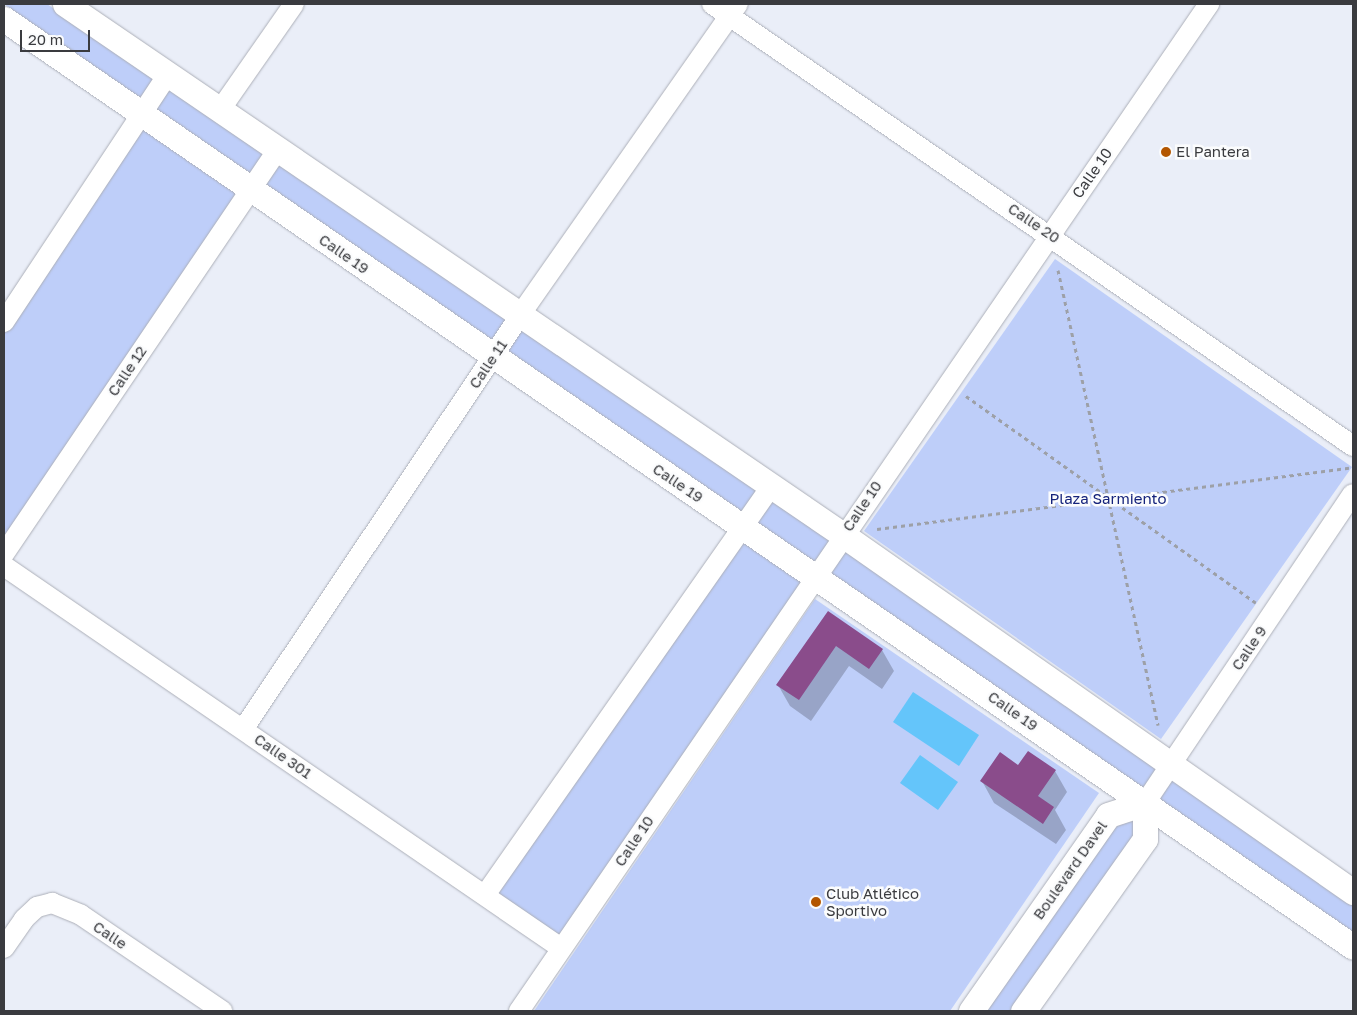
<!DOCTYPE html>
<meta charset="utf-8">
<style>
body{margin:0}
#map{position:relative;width:1357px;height:1015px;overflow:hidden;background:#eaeef8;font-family:"Golos Text",sans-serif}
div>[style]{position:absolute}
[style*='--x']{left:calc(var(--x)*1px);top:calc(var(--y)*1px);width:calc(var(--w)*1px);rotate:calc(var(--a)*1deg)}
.green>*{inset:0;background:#becef9}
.water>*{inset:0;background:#64c5fa}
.shadow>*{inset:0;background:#0003}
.building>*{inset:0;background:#8a4c8b}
.path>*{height:3px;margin-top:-1.5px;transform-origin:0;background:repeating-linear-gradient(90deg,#9da0a7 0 4px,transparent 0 8px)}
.roads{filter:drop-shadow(0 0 1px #acafb8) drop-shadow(0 0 1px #acafb8)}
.minor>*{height:20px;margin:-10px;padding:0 10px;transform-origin:10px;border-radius:10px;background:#fff}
.tertiary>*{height:25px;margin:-12.5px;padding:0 12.5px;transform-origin:12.5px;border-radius:12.5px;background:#fff}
.dots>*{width:14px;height:14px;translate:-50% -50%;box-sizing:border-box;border:2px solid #fbfcfd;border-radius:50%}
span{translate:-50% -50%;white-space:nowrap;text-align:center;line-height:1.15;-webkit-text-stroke:5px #fbfcfd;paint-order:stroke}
.poi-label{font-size:15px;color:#3a3b3f}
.left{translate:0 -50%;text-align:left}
.street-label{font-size:15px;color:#3a3b3f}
.park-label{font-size:15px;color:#15237b}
.frame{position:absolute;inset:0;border:5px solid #3a3b3f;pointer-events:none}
.scale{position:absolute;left:20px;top:30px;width:70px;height:22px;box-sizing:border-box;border:2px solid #3a3b3f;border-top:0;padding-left:6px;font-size:15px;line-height:18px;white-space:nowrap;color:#3a3b3f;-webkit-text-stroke:4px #fbfcfd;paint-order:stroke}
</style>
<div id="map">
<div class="green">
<div style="clip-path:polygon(4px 4px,47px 4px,518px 318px,1164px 764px,1144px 794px,254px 184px)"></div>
<div style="clip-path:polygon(142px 113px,251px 189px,4px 554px,4px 322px)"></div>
<div style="clip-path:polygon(1055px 259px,1352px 467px,1161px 739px,864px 531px)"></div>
<div style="clip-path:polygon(743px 527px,815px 573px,561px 948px,485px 895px)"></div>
<div style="clip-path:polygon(815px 599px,1099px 793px,950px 1011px,534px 1011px)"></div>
<div style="clip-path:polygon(1172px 768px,1353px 897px,1353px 938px,1149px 797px)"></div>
<div style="clip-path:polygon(1145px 803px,1145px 839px,1023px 1011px,971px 1011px,1108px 815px)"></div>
</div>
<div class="water">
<div style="clip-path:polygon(913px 692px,979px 735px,959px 766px,893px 722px)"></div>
<div style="clip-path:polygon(920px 755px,958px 782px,938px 810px,900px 783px)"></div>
</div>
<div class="shadow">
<div style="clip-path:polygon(828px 613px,882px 650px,894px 671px,882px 689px,849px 666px,811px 721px,790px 706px,778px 685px)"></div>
<div style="clip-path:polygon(1019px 767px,1055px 771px,1067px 792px,1055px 810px,1066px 830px,1056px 844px,994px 803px,982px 781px)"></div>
</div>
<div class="building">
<div style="clip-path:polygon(828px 611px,883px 649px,869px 669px,836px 646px,799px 700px,776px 685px)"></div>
<div style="clip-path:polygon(1028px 751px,1056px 770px,1038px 796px,1054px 807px,1043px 824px,980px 781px,1000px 752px,1018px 765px)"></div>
</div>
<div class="path">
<div style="--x:1058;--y:270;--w:466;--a:77.6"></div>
<div style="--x:966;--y:396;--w:356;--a:35.5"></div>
<div style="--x:877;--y:529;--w:476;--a:-7.4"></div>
</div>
<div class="roads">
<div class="minor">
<div style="--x:712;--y:4;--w:779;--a:34.59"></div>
<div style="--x:220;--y:110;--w:129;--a:-55.1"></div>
<div style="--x:4;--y:322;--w:297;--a:-56.5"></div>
<div style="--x:4;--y:554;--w:488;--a:-55.9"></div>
<div style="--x:4;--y:566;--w:675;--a:34.44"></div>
<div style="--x:244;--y:728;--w:497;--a:-56.2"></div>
<div style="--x:520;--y:315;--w:380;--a:-55"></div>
<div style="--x:1145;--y:803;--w:372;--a:-56.1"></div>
<div style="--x:485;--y:895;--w:499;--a:-55"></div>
<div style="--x:4;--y:948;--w:35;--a:-55"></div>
<div style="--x:24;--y:919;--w:18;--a:-43"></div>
<div style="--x:37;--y:907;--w:16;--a:-15"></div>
<div style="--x:52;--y:903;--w:31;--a:22"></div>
<div style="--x:81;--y:915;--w:171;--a:34.2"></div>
<div style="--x:519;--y:1011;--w:1221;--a:-55.58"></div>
</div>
<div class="tertiary">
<div style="--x:65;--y:4;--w:942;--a:34.31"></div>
<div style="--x:843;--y:535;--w:623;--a:34.99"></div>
<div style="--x:4;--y:19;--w:1637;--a:34.52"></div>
<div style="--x:971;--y:1011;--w:239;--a:-55"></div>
<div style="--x:1108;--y:815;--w:39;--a:-18"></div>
<div style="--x:1145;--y:803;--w:36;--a:90"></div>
<div style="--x:1145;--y:839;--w:211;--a:125.3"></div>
</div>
</div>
<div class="dots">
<div style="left:1166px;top:152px;background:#b35600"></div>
<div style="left:816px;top:902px;background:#b35600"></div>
</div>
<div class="poi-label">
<span class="left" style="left:1176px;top:152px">El Pantera</span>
<span class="left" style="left:826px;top:902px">Club Atlético<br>Sportivo</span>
</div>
<div class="street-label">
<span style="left:1092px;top:173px;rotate:-55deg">Calle 10</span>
<span style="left:1034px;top:223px;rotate:34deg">Calle 20</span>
<span style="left:344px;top:254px;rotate:35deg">Calle 19</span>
<span style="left:488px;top:364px;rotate:-56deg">Calle 11</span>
<span style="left:127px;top:371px;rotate:-56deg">Calle 12</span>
<span style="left:678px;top:483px;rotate:34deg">Calle 19</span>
<span style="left:862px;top:506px;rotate:-56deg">Calle 10</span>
<span style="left:1249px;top:648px;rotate:-56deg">Calle 9</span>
<span style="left:1013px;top:711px;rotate:35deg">Calle 19</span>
<span style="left:283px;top:756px;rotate:35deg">Calle 301</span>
<span style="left:634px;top:841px;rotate:-56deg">Calle 10</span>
<span style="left:1070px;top:870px;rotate:-55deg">Boulevard Davel</span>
<span style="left:110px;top:935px;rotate:34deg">Calle</span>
</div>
<div class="park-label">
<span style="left:1108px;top:499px">Plaza Sarmiento</span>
</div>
<div class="frame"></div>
<div class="scale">20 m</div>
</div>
